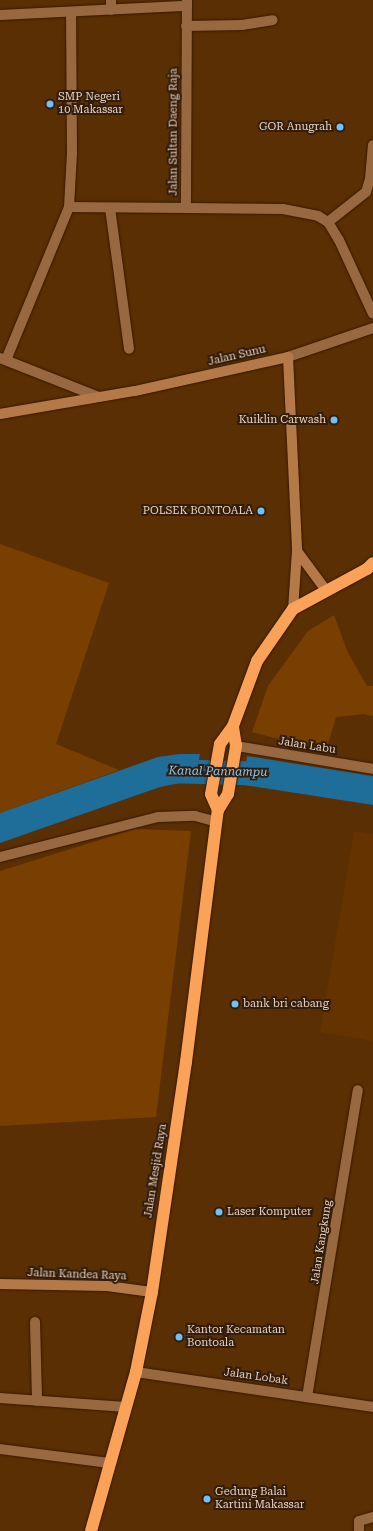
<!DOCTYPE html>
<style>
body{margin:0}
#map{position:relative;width:373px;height:1531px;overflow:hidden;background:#5a2f03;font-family:"Roboto Serif",serif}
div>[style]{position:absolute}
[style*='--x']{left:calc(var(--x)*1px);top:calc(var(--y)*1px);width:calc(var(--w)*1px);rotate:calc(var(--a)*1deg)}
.built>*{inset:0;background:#653300}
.green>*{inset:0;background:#793f00}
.water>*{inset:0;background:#1f6d99}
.river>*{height:24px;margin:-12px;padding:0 12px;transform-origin:12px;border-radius:12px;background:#1f6d99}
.roads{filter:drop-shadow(0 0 1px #381800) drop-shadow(0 0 1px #381800)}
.street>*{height:10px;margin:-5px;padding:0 5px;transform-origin:5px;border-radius:5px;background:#986841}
.secondary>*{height:10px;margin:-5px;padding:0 5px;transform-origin:5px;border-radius:5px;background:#b57948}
.highway>*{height:12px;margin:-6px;padding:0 6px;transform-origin:6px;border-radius:6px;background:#faa257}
.dots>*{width:11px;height:11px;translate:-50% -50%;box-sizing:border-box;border:2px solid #311d0d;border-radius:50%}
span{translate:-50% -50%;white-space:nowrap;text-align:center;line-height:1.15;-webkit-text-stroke:4px #311d0d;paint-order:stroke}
.poi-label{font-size:11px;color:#efd3bf}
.left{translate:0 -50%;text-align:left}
.right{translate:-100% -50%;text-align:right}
.street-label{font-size:11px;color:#efd3bf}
.water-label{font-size:12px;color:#8fc7ed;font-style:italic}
</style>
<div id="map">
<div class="built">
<div style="clip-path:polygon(354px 831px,373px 834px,373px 1041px,320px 1032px)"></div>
</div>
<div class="green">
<div style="clip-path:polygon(0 544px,109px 583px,56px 744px,119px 770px,0 813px)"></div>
<div style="clip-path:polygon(334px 615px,348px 653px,367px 686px,373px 686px,373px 716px,364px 714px,336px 717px,328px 744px,294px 743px,252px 732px,268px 686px,308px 631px)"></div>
<div style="clip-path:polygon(135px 829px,191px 831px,156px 1117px,0 1126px,0 871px)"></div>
</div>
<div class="water">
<div style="clip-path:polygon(179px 754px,200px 754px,195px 780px,160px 787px,0 843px,0 813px,158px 757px)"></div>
<div style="clip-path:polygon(247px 756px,373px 776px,373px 805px,244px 785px)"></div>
</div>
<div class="river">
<div style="--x:165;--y:771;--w:113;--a:1.5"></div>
</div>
<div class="roads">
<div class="street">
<div style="--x:111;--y:0;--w:10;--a:90"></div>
<div style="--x:187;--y:0;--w:208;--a:90.3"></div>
<div style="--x:186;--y:208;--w:97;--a:0.6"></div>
<div style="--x:283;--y:209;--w:36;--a:11"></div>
<div style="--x:318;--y:216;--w:12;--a:31"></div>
<div style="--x:328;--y:222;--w:21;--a:59"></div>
<div style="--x:339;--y:240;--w:81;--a:65.3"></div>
<div style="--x:0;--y:15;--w:187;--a:-2.8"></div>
<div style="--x:186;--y:26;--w:56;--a:-1"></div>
<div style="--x:242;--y:25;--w:31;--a:-9"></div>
<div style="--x:69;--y:207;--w:54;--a:-86.8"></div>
<div style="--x:72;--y:153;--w:141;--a:-90.4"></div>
<div style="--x:110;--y:208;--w:142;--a:82.3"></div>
<div style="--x:328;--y:222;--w:48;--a:-38.3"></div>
<div style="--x:366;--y:192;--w:14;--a:-73"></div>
<div style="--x:370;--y:179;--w:34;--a:-85"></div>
<div style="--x:288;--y:357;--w:90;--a:-18.8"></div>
<div style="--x:0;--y:358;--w:106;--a:21.5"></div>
<div style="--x:6;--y:360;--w:165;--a:-67.6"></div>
<div style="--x:69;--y:207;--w:117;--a:0.5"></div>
<div style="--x:236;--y:746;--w:139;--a:9.5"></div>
<div style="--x:0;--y:857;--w:163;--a:-14.2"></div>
<div style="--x:158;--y:817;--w:37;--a:-2"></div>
<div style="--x:195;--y:816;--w:23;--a:15"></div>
<div style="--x:35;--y:1322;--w:79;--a:88.5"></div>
<div style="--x:136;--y:1372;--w:240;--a:8.4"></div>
<div style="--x:307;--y:1397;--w:311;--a:-80.6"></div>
<div style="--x:0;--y:1398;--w:126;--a:4.1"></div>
<div style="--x:0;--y:1449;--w:111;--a:7.3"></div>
<div style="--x:359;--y:1531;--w:10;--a:-90"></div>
<div style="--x:359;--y:1521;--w:15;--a:-16"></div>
</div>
<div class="secondary">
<div style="--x:0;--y:414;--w:137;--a:-9.7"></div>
<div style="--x:135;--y:391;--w:157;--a:-12.5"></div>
<div style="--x:288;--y:357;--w:194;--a:87.3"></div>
<div style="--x:297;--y:551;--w:58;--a:93.9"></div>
<div style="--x:297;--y:551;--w:47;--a:53.6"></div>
<div style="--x:0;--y:1284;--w:107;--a:1.1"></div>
<div style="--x:107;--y:1286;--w:45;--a:7.6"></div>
</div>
<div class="highway">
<div style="--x:218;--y:810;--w:17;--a:-114"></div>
<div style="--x:211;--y:794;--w:51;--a:-79.8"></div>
<div style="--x:220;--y:744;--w:22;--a:-54"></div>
<div style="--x:91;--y:1531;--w:165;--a:-74.2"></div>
<div style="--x:136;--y:1372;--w:82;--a:-78.7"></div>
<div style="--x:152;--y:1292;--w:232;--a:-81.6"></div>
<div style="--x:186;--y:1062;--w:254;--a:-82.8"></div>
<div style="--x:218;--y:810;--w:19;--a:-58"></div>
<div style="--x:228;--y:794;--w:49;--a:-80.5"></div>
<div style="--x:236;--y:746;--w:20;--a:-99"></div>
<div style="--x:233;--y:726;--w:69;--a:-69.7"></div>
<div style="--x:257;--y:661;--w:63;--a:-55.3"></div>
<div style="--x:293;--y:609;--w:84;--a:-28.4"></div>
<div style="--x:367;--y:569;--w:8;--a:-45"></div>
</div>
</div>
<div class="dots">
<div style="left:50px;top:104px;background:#71c1f5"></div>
<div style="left:340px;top:127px;background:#71c1f5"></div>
<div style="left:334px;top:420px;background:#71c1f5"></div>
<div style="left:261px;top:511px;background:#71c1f5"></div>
<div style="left:235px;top:1004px;background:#71c1f5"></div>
<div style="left:219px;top:1212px;background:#71c1f5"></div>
<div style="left:179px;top:1337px;background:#71c1f5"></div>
<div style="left:207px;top:1499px;background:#71c1f5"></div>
</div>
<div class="poi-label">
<span class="left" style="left:58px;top:104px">SMP Negeri<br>10 Makassar</span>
<span class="right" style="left:332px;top:127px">GOR Anugrah</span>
<span class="right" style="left:326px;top:420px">Kuiklin Carwash</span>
<span class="right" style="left:253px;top:511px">POLSEK BONTOALA</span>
<span class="left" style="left:243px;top:1004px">bank bri cabang</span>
<span class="left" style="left:227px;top:1212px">Laser Komputer</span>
<span class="left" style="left:187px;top:1337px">Kantor Kecamatan<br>Bontoala</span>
<span class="left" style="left:215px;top:1499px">Gedung Balai<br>Kartini Makassar</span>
</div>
<div class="street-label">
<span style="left:174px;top:132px;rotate:-90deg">Jalan Sultan Daeng Raja</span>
<span style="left:237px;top:356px;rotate:-13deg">Jalan Sunu</span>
<span style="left:307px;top:746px;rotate:9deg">Jalan Labu</span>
<span style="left:156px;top:1171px;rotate:-81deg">Jalan Mesjid Raya</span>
<span style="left:322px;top:1242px;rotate:-81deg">Jalan Kangkung</span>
<span style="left:77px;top:1275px;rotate:2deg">Jalan Kandea Raya</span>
<span style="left:256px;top:1377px;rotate:8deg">Jalan Lobak</span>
</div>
<div class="water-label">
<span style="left:218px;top:772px;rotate:1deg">Kanal Pannampu</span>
</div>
</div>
